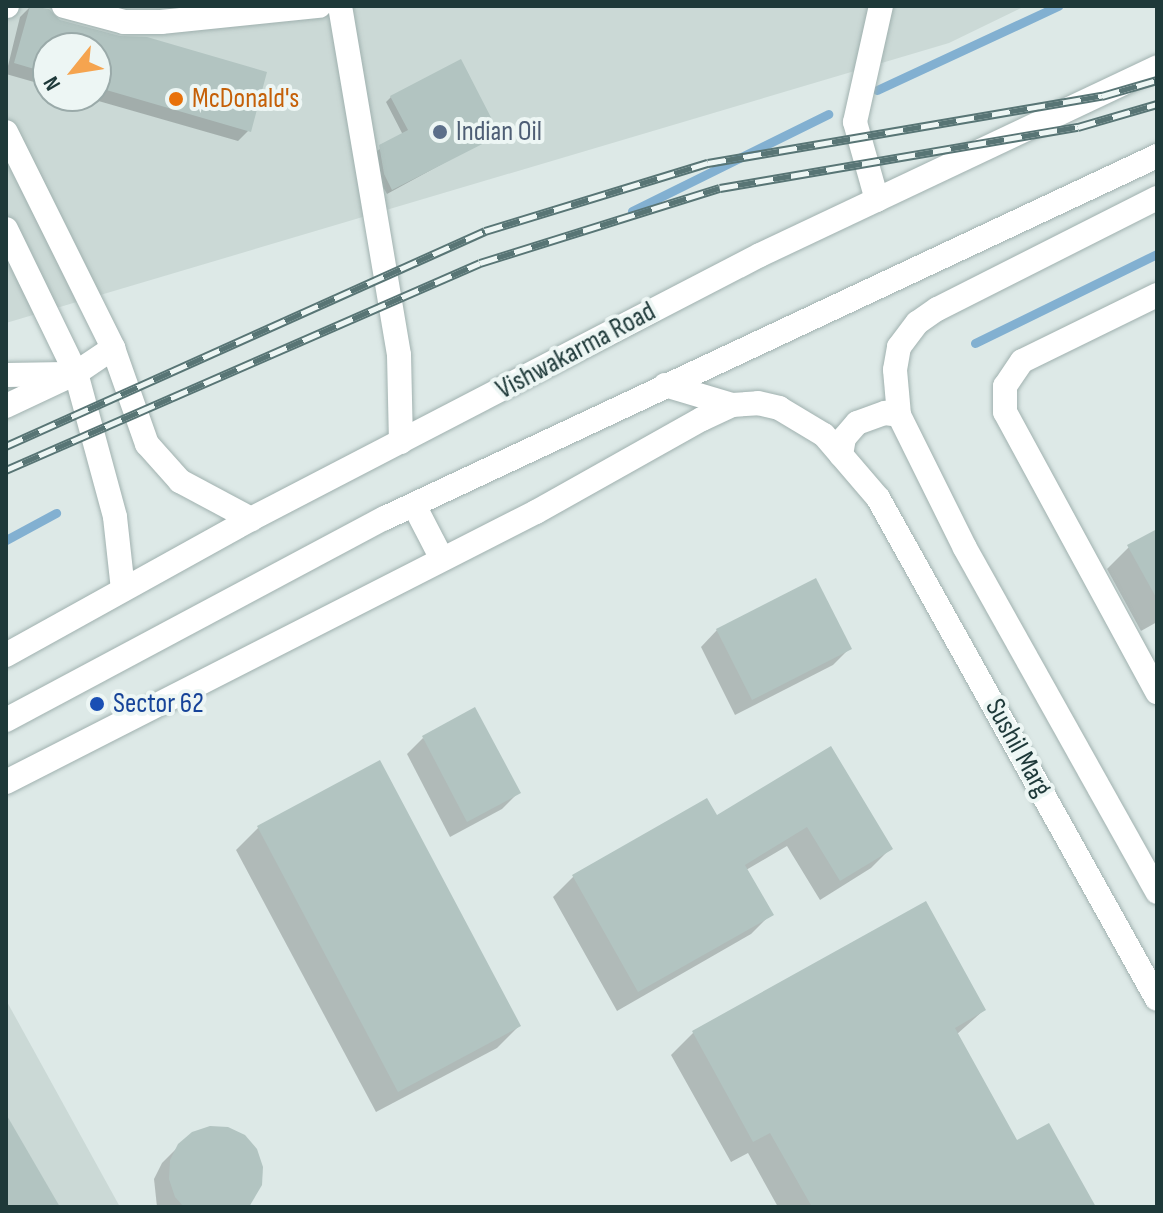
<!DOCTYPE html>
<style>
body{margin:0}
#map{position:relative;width:1163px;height:1213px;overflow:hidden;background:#dde9e7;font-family:"Sofia Sans Condensed",sans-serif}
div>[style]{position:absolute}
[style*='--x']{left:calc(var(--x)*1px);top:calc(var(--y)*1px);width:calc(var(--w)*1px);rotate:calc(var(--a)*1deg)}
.built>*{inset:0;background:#cbd9d6}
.shadow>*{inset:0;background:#0003}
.stream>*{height:9px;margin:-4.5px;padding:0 4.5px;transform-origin:4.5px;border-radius:4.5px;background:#82b0d1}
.building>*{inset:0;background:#b2c4c1}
.roads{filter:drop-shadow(0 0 2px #a0b1af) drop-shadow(0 0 2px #a0b1af)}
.minor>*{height:24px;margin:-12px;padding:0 12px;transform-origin:12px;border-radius:12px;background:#fff}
.tertiary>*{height:24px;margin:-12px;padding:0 12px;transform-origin:12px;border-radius:12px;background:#fff}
.secondary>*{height:24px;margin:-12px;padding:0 12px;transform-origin:12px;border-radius:12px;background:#fff}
.rail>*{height:9px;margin-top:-4.5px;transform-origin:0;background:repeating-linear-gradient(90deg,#edf6f4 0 18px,#587575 0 36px);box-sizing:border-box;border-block:2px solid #587575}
.dots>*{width:22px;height:22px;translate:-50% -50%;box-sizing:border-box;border:4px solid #edf6f4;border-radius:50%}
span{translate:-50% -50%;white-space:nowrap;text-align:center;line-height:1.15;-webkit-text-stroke:8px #edf6f4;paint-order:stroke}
.food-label{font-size:28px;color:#c56008}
.left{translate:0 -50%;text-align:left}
.service-label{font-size:28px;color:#4e5e75}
.street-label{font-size:28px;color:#1e3939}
.transit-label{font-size:28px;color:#164399}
.frame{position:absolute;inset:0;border:8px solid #1e3939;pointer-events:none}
.north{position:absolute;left:32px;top:32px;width:80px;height:80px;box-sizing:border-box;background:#edf6f4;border:2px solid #9aaaa9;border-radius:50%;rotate:240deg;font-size:22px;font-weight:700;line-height:32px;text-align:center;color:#1e3939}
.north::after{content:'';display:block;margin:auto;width:28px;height:36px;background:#f5a44f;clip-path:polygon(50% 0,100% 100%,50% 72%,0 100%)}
</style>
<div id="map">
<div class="built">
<div style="clip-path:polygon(evenodd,6px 6px,1025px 6px,949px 43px,6px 323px,6px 6px,48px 48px,96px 48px,96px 96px,48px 96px,48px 48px)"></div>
<div style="clip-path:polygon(6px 1000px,120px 1207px,6px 1207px)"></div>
</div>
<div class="shadow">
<div style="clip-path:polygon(31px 6px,48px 11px,59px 22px,249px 130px,238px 141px,81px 96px,96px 96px,96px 48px,48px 48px,48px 86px,6px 74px,20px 17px)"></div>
<div style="clip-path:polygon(391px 97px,497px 134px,387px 194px,379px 180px,375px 152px,403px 135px,386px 102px)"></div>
<div style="clip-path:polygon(1157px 531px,1157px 622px,1141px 631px,1107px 569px,1129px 547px)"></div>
<div style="clip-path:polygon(717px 630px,850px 648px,833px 665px,735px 715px,701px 647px)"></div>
<div style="clip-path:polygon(423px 738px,519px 792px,502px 809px,450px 837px,407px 754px)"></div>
<div style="clip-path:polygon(830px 749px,891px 848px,871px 868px,820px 900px,787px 846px,746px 870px,771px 914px,751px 934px,617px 1011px,553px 897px,573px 877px,706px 801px,716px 818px)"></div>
<div style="clip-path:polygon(380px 763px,519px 1026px,497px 1048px,376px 1112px,236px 850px,258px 828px)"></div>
<div style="clip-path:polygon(925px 904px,984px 1010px,956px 1035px,1017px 1143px,1093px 1207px,778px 1207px,748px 1153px,731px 1162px,671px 1055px,693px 1033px)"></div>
<div style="clip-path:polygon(180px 1145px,247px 1207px,157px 1207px,154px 1179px,162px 1163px)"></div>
</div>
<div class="stream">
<div style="--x:877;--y:90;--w:200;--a:-24.9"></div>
<div style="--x:632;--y:211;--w:219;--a:-26.3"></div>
<div style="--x:975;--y:343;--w:203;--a:-26.1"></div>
<div style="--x:6;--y:540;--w:57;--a:-28.4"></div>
</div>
<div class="building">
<div style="clip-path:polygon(30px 6px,49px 9px,60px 20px,120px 36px,147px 37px,267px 72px,251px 132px,96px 87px,96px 48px,48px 48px,48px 73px,14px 63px)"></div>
<div style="clip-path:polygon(461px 59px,500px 135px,392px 190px,384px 174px,379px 145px,408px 130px,390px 96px)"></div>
<div style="clip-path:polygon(1157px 529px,1157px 599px,1127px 545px)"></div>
<div style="clip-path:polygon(816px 578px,852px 649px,752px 700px,716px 629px)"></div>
<div style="clip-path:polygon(475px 707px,521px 793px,467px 822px,422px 736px)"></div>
<div style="clip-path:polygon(831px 746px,893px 849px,840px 881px,807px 827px,745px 865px,774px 915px,638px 992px,572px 875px,707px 798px,717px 815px)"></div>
<div style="clip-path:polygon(380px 760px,521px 1026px,398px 1092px,257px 826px)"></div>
<div style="clip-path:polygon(926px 901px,986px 1010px,955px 1028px,1017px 1140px,1049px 1123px,1096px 1207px,812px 1207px,770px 1133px,753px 1142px,692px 1031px)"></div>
<div style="clip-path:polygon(6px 1114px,60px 1207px,6px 1207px)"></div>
<div style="clip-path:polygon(210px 1126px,228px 1127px,245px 1135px,257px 1149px,263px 1167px,262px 1185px,249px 1207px,184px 1207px,175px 1197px,169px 1179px,170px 1160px,178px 1144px,192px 1132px)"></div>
</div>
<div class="roads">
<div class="minor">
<div style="--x:6;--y:6;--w:1;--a:0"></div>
<div style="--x:64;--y:6;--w:62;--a:14.9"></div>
<div style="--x:124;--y:22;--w:37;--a:0"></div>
<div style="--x:161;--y:22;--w:159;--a:-5.8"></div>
<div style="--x:340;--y:6;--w:354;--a:80.4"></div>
<div style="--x:399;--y:355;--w:87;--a:88.7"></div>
<div style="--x:6;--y:132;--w:241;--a:63.6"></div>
<div style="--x:113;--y:348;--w:102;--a:70.5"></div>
<div style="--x:147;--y:444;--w:50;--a:48.3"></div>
<div style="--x:180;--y:481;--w:81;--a:28.2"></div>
<div style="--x:877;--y:200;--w:81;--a:-105.8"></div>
<div style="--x:855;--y:122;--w:119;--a:-77.4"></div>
<div style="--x:6;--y:229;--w:160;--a:64.1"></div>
<div style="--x:76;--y:373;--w:149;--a:74.8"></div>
<div style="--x:115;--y:517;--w:73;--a:83.7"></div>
<div style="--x:1157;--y:295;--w:150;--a:153.9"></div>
<div style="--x:1022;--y:361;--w:30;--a:124"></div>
<div style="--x:1005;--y:386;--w:26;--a:90"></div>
<div style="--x:1005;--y:412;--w:319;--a:61.5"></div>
<div style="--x:6;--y:375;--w:60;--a:-1"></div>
<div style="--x:6;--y:406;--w:77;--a:-25.2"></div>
<div style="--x:76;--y:373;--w:45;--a:-34"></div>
</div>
<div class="tertiary">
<div style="--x:1157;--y:198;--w:246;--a:153.2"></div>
<div style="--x:937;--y:309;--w:24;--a:145"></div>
<div style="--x:917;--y:323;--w:30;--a:127"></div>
<div style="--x:899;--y:347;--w:23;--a:100"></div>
<div style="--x:895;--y:370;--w:45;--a:84.9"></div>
<div style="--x:899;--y:415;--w:148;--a:63.6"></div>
<div style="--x:965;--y:548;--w:394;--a:60.8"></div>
<div style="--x:841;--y:455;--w:17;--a:-80"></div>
<div style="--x:844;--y:438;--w:20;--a:-49"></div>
<div style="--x:857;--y:423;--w:30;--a:-20"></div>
<div style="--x:885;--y:413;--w:14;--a:8"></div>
<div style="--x:6;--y:782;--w:595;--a:-27"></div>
<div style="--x:536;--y:512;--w:190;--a:-29.3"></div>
<div style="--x:702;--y:419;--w:33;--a:-25"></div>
<div style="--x:732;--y:405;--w:26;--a:-4"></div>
<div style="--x:758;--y:403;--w:22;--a:13"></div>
<div style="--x:779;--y:408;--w:52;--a:31"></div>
<div style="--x:824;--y:435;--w:83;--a:49.4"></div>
<div style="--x:878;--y:498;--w:573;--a:60.89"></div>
</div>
<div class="secondary">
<div style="--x:665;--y:385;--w:70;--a:16.6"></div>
<div style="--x:414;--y:505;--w:61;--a:62.6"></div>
<div style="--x:6;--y:655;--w:280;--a:-29"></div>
<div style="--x:251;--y:519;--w:573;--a:-27.41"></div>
<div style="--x:760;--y:255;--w:439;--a:-25.3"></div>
<div style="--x:6;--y:720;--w:429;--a:-28.1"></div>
<div style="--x:385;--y:518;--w:853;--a:-25.12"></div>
</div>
</div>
<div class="rail">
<div style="--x:6;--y:446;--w:525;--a:-24.17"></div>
<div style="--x:485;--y:231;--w:233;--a:-17"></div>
<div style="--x:708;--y:163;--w:400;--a:-9.7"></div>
<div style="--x:1102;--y:96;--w:57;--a:-16.2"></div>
<div style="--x:6;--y:470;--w:517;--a:-23.59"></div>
<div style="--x:480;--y:263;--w:251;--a:-17.4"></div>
<div style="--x:720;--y:188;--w:363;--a:-9.7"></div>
<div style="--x:1078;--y:127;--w:82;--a:-16.2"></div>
</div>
<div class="dots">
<div style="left:176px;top:99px;background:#e8710a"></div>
<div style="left:440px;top:132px;background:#5c6f8a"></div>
<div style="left:97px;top:704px;background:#1a4fb4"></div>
</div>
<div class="food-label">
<span class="left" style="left:192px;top:99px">McDonald's</span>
</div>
<div class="service-label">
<span class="left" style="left:456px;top:132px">Indian Oil</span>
</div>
<div class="street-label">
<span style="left:576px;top:351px;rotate:-28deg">Vishwakarma Road</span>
<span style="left:1018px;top:748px;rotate:61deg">Sushil Marg</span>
</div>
<div class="transit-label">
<span class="left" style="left:113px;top:704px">Sector 62</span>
</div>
<div class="frame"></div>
<div class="north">N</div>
</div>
